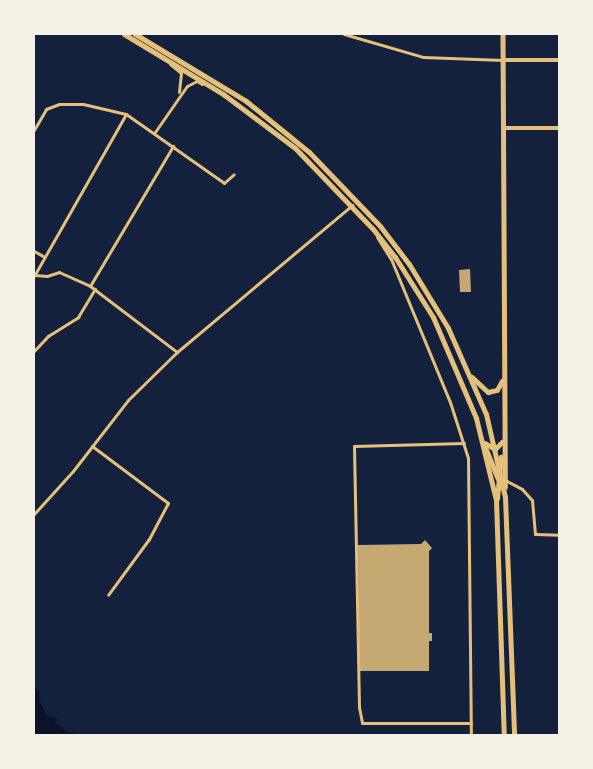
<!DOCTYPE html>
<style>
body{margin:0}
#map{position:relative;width:593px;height:769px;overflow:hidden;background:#14213d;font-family:"PT Sans",sans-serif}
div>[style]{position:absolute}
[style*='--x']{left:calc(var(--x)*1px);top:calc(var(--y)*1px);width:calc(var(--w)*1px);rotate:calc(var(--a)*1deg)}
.water>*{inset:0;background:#0b132b}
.building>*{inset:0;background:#c6a872}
.minor>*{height:3px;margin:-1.5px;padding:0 1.5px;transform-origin:1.5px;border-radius:1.5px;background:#e5c07b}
.tertiary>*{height:4px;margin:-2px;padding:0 2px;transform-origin:2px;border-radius:2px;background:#e5c07b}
.secondary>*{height:4.5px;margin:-2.25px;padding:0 2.25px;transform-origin:2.25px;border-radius:2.25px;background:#e5c07b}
.primary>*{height:4.5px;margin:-2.25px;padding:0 2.25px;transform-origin:2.25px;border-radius:2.25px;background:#e5c07b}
.trunk>*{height:5px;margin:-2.5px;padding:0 2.5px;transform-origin:2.5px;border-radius:2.5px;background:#e5c07b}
span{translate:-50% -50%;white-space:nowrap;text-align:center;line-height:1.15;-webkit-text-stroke:4.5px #f6f1e7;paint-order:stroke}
.frame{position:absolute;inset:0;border:35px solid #f6f1e7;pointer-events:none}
</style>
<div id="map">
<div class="water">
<div style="clip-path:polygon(34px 690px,39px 691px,40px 702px,47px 716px,57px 718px,55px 723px,69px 733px,86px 735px,34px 735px)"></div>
</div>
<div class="building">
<div style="clip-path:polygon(470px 269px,471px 292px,460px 292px,459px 270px)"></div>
<div style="clip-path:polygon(425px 540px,432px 548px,429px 551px,429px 633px,432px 633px,432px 641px,429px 641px,429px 671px,359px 671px,358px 545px,421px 544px)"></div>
</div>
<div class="minor">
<div style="--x:344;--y:34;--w:82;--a:16.2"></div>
<div style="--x:423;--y:57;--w:80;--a:2.1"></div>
<div style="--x:170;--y:64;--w:14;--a:39"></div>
<div style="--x:181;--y:73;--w:19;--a:96"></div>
<div style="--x:34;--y:130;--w:24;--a:-60"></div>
<div style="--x:46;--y:109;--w:14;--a:-21"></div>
<div style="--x:59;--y:104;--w:24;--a:0"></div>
<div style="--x:83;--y:104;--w:44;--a:13.1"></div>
<div style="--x:126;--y:114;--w:120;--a:35.1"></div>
<div style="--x:224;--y:183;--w:13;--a:-42"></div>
<div style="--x:155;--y:132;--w:56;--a:-55.2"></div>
<div style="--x:187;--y:86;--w:11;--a:-27"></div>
<div style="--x:197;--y:81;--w:6;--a:31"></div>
<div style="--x:377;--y:237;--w:26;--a:58"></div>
<div style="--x:391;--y:259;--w:155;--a:67.6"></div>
<div style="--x:450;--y:402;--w:59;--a:72.2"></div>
<div style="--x:468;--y:458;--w:277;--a:89.4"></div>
<div style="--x:34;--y:251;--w:10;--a:29"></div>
<div style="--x:35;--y:275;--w:12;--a:5"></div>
<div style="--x:47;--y:276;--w:13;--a:-18"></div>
<div style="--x:59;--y:272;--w:34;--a:24"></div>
<div style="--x:90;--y:286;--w:109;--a:37.2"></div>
<div style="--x:34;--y:276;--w:186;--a:-60.4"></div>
<div style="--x:90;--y:286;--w:163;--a:-59.3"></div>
<div style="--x:34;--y:351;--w:21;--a:-47"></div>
<div style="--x:48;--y:336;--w:36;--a:-32"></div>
<div style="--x:78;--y:317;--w:33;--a:-59"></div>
<div style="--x:464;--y:443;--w:110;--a:178.4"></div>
<div style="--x:354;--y:446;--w:261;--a:88.9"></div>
<div style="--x:359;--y:707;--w:16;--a:79"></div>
<div style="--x:362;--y:723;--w:109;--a:0"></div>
<div style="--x:92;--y:446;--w:95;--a:36.9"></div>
<div style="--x:168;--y:503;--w:41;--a:117.8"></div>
<div style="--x:149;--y:539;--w:69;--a:126.2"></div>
<div style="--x:505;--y:480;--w:19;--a:28"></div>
<div style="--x:522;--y:489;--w:15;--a:48"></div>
<div style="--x:532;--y:500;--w:34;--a:85"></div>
<div style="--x:535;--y:534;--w:24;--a:2"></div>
<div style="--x:34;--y:514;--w:58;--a:-47.8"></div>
<div style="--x:73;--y:471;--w:90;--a:-52.2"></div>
<div style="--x:128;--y:400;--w:69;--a:-44.4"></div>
<div style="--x:177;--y:352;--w:229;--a:-40"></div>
</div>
<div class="tertiary">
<div style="--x:503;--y:60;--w:56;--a:0"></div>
</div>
<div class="secondary">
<div style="--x:504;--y:128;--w:55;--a:0"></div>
</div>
<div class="primary">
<div style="--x:503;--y:34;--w:453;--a:89.7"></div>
<div style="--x:472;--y:377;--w:22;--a:43"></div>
<div style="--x:488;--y:392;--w:9;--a:-13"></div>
<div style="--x:497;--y:390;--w:10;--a:-61"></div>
<div style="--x:485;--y:443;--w:12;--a:31"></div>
<div style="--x:495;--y:449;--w:10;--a:-45"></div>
<div style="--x:485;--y:446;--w:35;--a:68"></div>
<div style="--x:497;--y:499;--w:42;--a:-84.6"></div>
</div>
<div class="trunk">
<div style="--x:124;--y:34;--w:116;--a:31.2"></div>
<div style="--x:223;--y:94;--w:90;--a:36.9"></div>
<div style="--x:295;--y:148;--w:112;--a:46.1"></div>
<div style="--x:373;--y:229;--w:36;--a:52"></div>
<div style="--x:395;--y:257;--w:71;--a:57.7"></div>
<div style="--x:433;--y:317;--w:110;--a:66.9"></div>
<div style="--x:476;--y:418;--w:84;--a:76.3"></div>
<div style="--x:496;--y:500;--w:235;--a:88.1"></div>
<div style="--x:135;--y:34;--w:130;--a:31.1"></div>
<div style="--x:246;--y:101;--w:81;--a:39"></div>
<div style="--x:309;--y:152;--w:103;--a:46.2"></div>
<div style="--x:380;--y:226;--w:48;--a:52.7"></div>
<div style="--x:409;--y:264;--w:75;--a:58.6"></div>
<div style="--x:448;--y:328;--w:94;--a:66.2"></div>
<div style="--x:486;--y:414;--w:85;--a:77.1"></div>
<div style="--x:505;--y:497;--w:238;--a:87.8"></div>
</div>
<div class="frame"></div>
</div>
